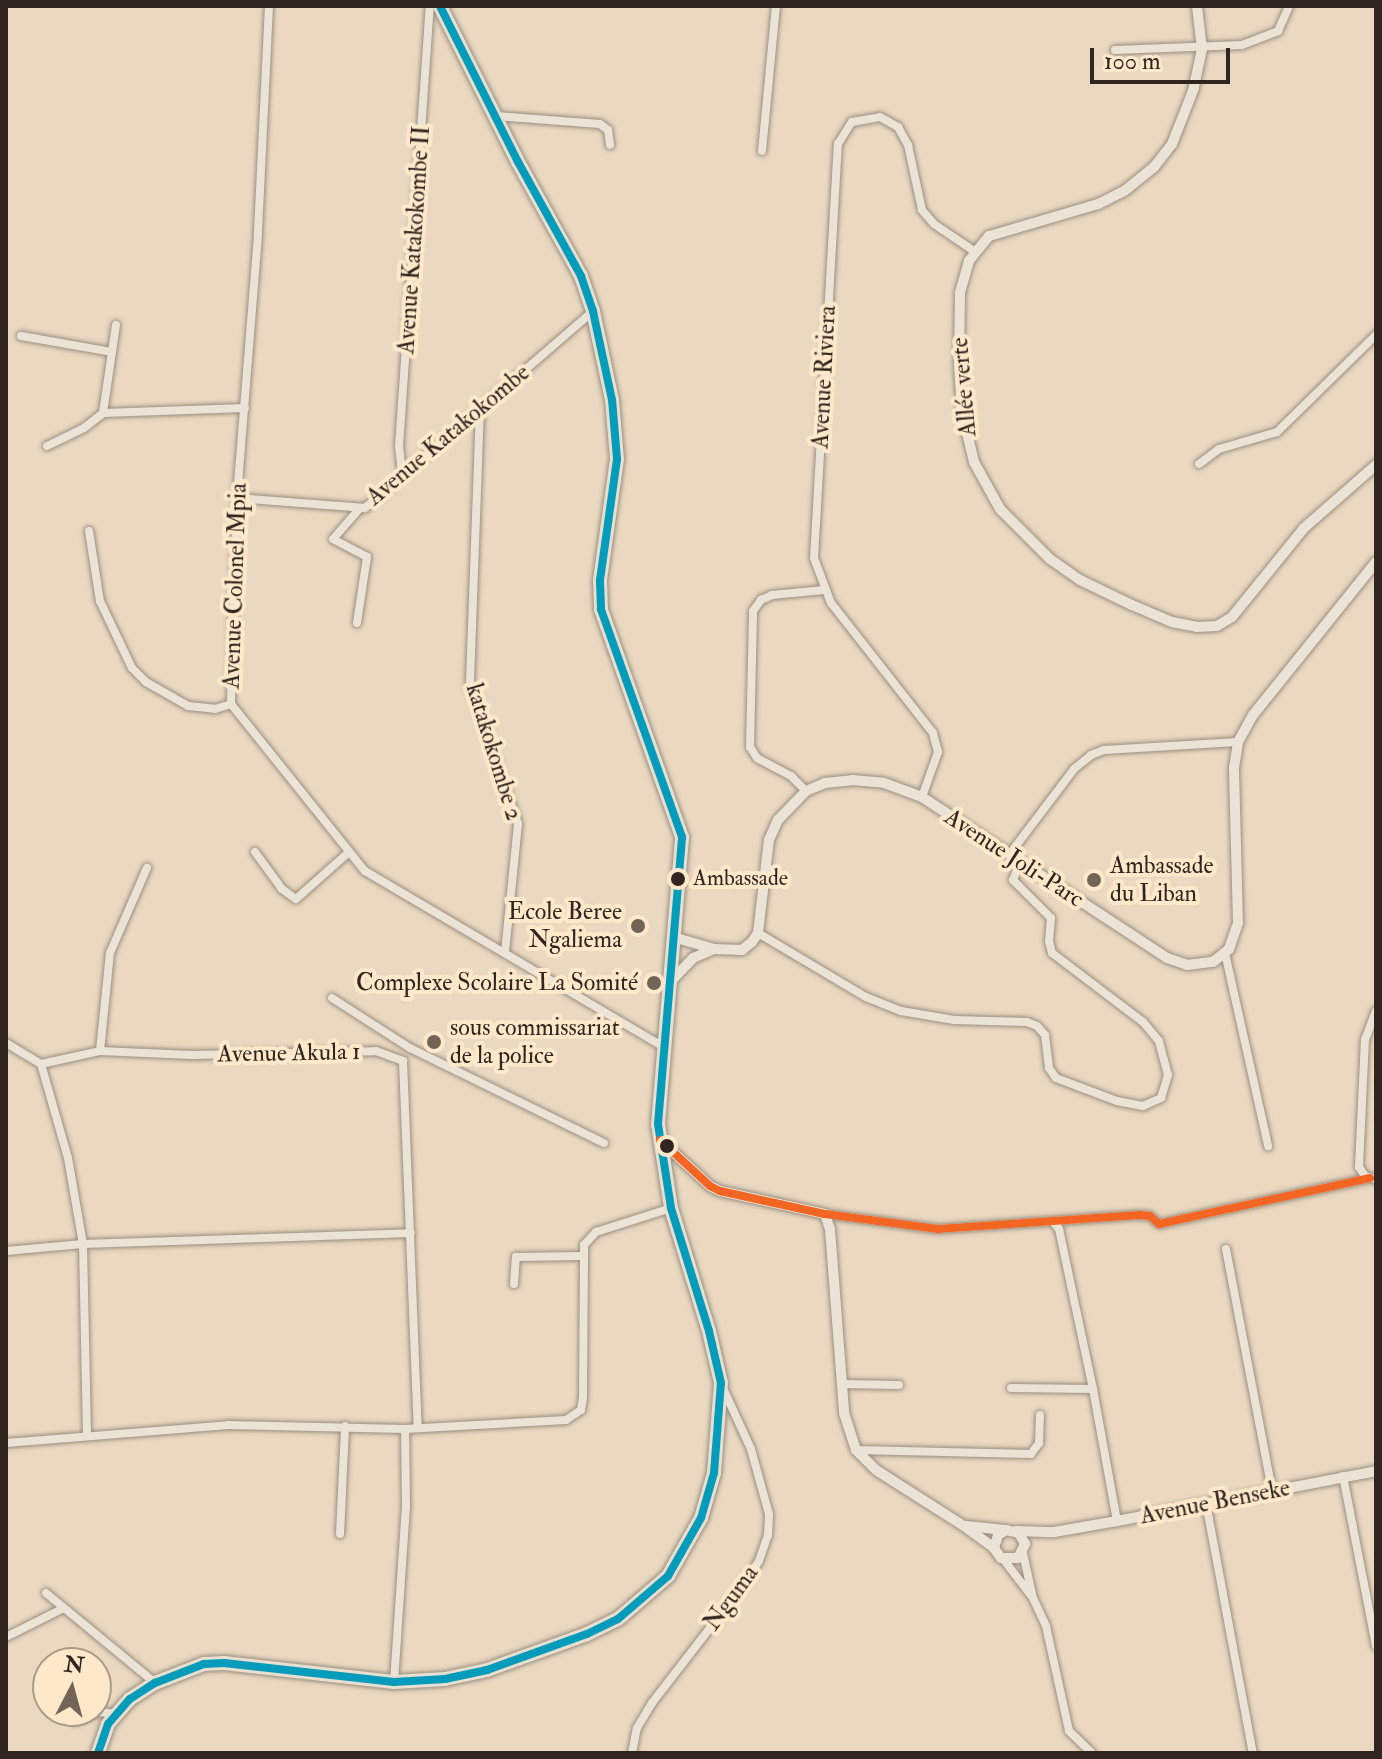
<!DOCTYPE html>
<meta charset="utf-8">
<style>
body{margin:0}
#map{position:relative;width:1382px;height:1759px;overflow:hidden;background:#ead8c0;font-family:"IM FELL Double Pica",serif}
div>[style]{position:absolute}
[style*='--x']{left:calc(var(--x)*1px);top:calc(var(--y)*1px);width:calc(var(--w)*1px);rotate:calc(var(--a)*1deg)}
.roads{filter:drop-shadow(0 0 2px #9a8f81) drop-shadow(0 0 2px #9a8f81)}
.minor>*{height:8px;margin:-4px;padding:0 4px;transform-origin:4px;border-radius:4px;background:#ece3d7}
.tertiary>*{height:10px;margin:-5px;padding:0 5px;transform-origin:5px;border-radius:5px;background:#ece3d7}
.primary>*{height:14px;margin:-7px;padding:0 7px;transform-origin:7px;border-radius:7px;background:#e9dfd0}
.bus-1>*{height:8px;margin:-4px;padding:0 4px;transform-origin:4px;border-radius:4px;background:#059cbc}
.bus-2>*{height:8px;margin:-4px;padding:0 4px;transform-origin:4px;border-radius:4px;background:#f26522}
.dots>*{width:22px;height:22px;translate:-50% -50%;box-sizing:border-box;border:4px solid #fde8ca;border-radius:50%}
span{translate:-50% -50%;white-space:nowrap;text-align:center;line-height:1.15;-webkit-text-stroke:8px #fde8ca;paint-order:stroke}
.bus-label{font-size:22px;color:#31251f}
.left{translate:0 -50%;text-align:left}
.street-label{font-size:24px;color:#31251f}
.poi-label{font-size:24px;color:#31251f}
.right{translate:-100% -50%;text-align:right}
.frame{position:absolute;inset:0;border:8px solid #31251f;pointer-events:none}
.north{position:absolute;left:32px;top:1647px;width:80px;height:80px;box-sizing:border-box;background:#fde8ca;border:2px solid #ab9a86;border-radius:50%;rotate:6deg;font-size:22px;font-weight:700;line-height:32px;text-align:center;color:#31251f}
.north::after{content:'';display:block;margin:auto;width:28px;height:36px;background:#726457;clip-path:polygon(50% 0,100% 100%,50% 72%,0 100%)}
.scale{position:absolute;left:1090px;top:48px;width:140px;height:36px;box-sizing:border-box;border:4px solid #31251f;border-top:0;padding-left:10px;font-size:24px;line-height:28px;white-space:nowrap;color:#31251f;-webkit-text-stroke:6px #fde8ca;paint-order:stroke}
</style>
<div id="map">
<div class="roads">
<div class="minor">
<div style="--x:269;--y:6;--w:229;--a:92.8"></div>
<div style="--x:258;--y:235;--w:264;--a:94.6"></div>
<div style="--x:237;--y:498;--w:206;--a:91.7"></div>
<div style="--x:231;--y:704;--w:214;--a:51.3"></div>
<div style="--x:365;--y:871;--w:345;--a:30.5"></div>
<div style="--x:1115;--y:50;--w:127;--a:-2.3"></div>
<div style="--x:1242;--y:45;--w:39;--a:-21"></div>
<div style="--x:1278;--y:31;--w:27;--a:-66"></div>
<div style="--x:496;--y:116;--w:104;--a:4.4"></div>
<div style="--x:600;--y:124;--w:10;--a:37"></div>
<div style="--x:608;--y:130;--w:15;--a:82"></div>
<div style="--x:762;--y:151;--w:146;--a:-84.5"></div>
<div style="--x:21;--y:336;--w:92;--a:10"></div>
<div style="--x:480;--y:408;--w:277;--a:92.1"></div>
<div style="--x:470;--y:685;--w:147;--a:70.9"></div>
<div style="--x:518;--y:824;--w:129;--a:95.8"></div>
<div style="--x:103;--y:413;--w:142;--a:-2"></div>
<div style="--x:47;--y:446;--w:41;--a:-25.9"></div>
<div style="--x:84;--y:428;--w:24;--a:-38"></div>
<div style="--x:103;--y:413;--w:89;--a:-81.6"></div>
<div style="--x:1199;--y:464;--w:25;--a:-37"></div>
<div style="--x:1219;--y:449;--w:60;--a:-16.3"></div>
<div style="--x:1277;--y:432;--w:139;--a:-44.4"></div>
<div style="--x:402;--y:474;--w:28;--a:-96"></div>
<div style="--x:399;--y:446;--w:441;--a:-86"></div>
<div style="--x:237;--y:498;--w:128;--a:4.5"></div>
<div style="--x:365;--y:508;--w:301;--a:-40.8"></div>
<div style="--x:89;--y:531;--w:71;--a:81.1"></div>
<div style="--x:100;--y:601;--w:74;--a:64.5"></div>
<div style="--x:132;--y:668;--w:20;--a:45"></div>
<div style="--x:146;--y:682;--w:48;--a:29.7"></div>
<div style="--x:188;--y:706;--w:27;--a:6"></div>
<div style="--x:215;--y:709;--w:17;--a:-17"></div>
<div style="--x:357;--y:623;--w:67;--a:-81.4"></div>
<div style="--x:367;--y:557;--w:38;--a:-152"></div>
<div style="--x:333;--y:539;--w:40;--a:-49"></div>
<div style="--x:806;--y:791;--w:21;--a:-135"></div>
<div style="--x:791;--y:776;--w:38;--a:-152"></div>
<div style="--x:757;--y:758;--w:13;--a:-122"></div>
<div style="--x:750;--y:747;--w:136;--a:-88.7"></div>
<div style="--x:753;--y:611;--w:14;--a:-54"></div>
<div style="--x:761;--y:600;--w:12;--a:-24"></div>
<div style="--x:772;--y:595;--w:52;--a:-5.5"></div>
<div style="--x:922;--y:797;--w:48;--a:-70.4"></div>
<div style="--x:938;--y:752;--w:20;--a:-105"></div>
<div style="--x:933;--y:733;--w:165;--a:-128.1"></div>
<div style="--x:831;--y:603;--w:48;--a:-110.7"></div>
<div style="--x:814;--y:558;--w:415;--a:-86.7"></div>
<div style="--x:838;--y:144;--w:26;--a:-58"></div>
<div style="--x:852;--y:122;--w:28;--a:-10"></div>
<div style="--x:880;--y:117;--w:21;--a:29"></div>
<div style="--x:898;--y:127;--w:21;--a:61"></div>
<div style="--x:908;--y:145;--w:66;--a:77.8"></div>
<div style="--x:922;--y:210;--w:18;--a:49"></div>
<div style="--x:934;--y:224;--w:48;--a:34"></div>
<div style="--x:255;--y:852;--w:46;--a:53.9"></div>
<div style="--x:282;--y:889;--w:17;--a:36"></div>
<div style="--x:296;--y:899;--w:69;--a:-41.5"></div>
<div style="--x:1009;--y:855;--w:108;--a:-52.9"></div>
<div style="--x:1074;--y:769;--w:22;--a:-39"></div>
<div style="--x:1091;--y:755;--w:14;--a:-21"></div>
<div style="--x:1104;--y:750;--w:134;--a:-3.4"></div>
<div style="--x:758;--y:933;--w:126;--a:30.7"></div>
<div style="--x:866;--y:997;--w:38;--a:22"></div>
<div style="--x:901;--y:1011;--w:54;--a:9.6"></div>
<div style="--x:954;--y:1020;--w:73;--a:1.6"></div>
<div style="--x:1027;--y:1022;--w:11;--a:22"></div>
<div style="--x:1037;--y:1026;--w:12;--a:48"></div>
<div style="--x:1045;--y:1035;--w:33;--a:83"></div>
<div style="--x:1049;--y:1068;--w:12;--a:55"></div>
<div style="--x:1056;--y:1078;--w:65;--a:20.7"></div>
<div style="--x:1117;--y:1101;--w:26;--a:11"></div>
<div style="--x:1143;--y:1106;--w:20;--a:-24"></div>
<div style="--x:1161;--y:1098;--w:24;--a:-73"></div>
<div style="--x:1168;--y:1075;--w:35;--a:-105"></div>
<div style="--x:1159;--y:1041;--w:25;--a:-130"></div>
<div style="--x:1143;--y:1022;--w:114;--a:-142.8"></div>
<div style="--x:1052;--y:953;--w:12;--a:-104"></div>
<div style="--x:1049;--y:941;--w:23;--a:-85"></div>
<div style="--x:1051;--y:918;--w:54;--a:-135"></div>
<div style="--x:1013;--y:880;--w:18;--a:-68"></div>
<div style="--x:1225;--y:953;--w:198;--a:77.4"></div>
<div style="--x:332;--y:998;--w:93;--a:32.7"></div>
<div style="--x:410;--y:1048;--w:216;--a:26.1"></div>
<div style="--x:1376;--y:1011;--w:30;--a:111"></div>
<div style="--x:1365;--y:1039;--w:128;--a:92.7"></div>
<div style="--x:1359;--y:1167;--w:11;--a:56"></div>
<div style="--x:1365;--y:1176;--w:11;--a:15"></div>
<div style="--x:6;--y:1043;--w:41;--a:31"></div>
<div style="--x:41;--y:1064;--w:60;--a:-12.4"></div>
<div style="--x:100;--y:1051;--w:92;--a:2.5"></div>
<div style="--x:192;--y:1055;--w:184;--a:-1.2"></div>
<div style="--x:376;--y:1051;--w:29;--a:20"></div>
<div style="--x:403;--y:1061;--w:367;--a:87.7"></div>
<div style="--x:100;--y:1051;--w:99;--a:-84.2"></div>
<div style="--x:110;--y:953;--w:93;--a:-66.5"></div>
<div style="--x:41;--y:1064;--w:98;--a:74"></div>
<div style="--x:68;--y:1158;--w:87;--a:80.1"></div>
<div style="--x:83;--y:1244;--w:192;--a:88.8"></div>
<div style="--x:825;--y:1214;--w:114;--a:7.6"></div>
<div style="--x:938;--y:1229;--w:202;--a:-4"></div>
<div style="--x:1140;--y:1215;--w:10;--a:6"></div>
<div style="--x:1150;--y:1216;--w:12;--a:42"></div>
<div style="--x:1159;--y:1224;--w:216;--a:-12.3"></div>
<div style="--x:1054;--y:1223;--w:8;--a:50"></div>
<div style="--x:1059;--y:1229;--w:164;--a:78"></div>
<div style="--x:1093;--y:1389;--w:134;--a:79.7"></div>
<div style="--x:1226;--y:1249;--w:246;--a:79.2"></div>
<div style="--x:6;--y:1251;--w:77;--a:-5.2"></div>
<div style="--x:83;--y:1244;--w:328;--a:-1.9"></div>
<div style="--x:514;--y:1284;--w:27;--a:-86"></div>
<div style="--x:516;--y:1257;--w:66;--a:-0.9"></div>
<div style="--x:841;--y:1384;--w:58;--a:1"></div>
<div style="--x:1011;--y:1388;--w:82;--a:0.7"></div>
<div style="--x:6;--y:1443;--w:223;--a:-4.6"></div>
<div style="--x:228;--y:1425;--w:177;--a:1.3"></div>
<div style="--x:405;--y:1429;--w:161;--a:-3.2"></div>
<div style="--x:566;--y:1420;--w:18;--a:-34"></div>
<div style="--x:581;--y:1410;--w:12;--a:-81"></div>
<div style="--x:583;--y:1398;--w:153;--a:-89.6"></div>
<div style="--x:584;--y:1245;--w:18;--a:-47"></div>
<div style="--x:596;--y:1232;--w:79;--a:-17.7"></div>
<div style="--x:856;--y:1450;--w:175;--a:1.3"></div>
<div style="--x:1031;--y:1454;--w:14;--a:-54"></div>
<div style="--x:1039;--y:1443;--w:28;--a:-88"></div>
<div style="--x:1343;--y:1476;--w:173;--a:79"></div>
<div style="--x:1206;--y:1503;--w:254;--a:79.4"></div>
<div style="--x:340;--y:1534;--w:108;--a:-87.3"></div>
<div style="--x:1023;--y:1553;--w:42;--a:77.6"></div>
<div style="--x:1004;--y:1560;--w:48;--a:52.7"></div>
<div style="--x:1033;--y:1598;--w:31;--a:65"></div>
<div style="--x:1046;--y:1626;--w:107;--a:77.6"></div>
<div style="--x:1069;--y:1731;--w:32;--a:44"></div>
<div style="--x:46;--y:1593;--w:141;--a:39.5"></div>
<div style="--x:6;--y:1637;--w:63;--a:-26.6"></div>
<div style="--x:394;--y:1682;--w:175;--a:-86.1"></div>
<div style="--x:406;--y:1507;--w:78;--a:-90.7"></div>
<div style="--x:75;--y:1721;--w:26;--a:-21"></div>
<div style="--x:99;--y:1712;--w:17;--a:7"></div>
<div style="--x:632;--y:1753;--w:25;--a:-79"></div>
<div style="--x:637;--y:1728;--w:29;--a:-59"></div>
<div style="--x:652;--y:1703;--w:150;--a:-52.3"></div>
<div style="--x:744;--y:1584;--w:27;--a:-57"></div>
<div style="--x:759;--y:1561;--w:28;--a:-71"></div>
<div style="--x:768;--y:1535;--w:21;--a:-87"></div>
<div style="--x:769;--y:1514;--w:67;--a:-105.5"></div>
<div style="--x:751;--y:1449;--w:67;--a:-114.7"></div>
</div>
<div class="tertiary">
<div style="--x:1197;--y:6;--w:43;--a:83.4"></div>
<div style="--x:1202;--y:49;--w:40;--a:102"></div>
<div style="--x:1194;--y:88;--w:60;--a:111.4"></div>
<div style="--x:1172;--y:144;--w:29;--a:128"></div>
<div style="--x:1154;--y:167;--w:38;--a:141"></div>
<div style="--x:1124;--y:191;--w:29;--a:153"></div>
<div style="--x:1098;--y:204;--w:114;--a:163.6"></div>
<div style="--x:989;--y:236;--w:32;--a:129"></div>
<div style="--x:969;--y:261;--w:32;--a:106"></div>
<div style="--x:960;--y:292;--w:72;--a:90.8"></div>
<div style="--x:959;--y:364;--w:48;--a:86.4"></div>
<div style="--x:962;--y:412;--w:51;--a:76.5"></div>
<div style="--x:974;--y:462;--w:54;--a:61"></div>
<div style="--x:1000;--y:509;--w:71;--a:45"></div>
<div style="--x:1050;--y:559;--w:37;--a:35"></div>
<div style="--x:1080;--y:580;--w:58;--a:25.7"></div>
<div style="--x:1132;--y:605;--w:43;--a:23"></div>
<div style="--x:1172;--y:622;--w:25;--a:11"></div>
<div style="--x:1197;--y:627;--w:20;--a:-3"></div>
<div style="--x:1217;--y:626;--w:17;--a:-31"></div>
<div style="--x:1232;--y:617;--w:114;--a:-51"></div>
<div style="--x:1304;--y:528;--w:96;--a:-41.2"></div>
<div style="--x:673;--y:937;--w:43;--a:16.3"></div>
<div style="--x:671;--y:981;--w:32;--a:-46"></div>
<div style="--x:693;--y:958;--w:23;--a:-23"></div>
<div style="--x:714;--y:949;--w:28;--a:2"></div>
<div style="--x:742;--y:950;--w:13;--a:-39"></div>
<div style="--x:752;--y:942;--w:11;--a:-56"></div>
<div style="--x:758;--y:933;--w:94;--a:-83.3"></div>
<div style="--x:769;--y:840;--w:22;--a:-66"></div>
<div style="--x:778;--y:820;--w:40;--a:-46"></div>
<div style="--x:806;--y:791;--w:21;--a:-23"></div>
<div style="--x:825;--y:783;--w:27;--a:-6"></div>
<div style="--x:852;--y:780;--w:32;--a:5"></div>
<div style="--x:884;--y:783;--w:40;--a:20.2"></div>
<div style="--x:922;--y:797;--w:293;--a:33.3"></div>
<div style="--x:1167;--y:958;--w:21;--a:19"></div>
<div style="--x:1187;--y:965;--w:26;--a:-7"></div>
<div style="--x:1213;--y:962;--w:21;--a:-39"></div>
<div style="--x:1229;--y:949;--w:28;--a:-71"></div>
<div style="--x:1238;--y:923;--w:155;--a:-91.5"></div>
<div style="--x:1234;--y:768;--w:26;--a:-81"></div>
<div style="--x:1238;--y:742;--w:31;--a:-61"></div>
<div style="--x:1253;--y:715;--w:196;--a:-51.2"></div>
<div style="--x:660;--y:1140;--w:68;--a:42.6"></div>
<div style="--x:710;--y:1186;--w:11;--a:27"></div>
<div style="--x:720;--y:1191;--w:107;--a:12.4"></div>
<div style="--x:825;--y:1214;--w:16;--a:72"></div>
<div style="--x:830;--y:1229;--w:185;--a:85.6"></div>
<div style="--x:844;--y:1413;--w:39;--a:72"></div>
<div style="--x:856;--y:1450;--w:28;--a:45"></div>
<div style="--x:876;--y:1470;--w:104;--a:32.5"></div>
<div style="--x:964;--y:1526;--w:37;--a:36"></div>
<div style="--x:994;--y:1548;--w:12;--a:55"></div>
<div style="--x:1001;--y:1558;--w:17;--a:0"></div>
<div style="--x:1018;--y:1558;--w:16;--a:-63"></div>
<div style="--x:1025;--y:1544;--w:13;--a:-119"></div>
<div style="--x:1019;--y:1533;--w:13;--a:-167"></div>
<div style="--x:1006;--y:1530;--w:9;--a:148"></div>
<div style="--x:998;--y:1535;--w:14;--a:107"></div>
<div style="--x:966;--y:1526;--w:39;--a:6"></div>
<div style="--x:1016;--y:1531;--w:38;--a:2"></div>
<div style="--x:1054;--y:1532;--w:64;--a:-9.9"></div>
<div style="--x:1117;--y:1521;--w:264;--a:-10.9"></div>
</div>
<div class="primary">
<div style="--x:98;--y:1753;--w:31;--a:-71"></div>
<div style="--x:108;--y:1724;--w:33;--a:-49"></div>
<div style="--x:130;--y:1699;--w:30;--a:-33"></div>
<div style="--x:155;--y:1683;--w:53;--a:-21.2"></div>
<div style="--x:204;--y:1664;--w:20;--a:-3"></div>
<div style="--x:224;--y:1663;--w:171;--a:6.4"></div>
<div style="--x:394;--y:1682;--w:51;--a:-3.4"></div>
<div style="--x:445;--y:1679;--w:43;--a:-12.1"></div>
<div style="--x:487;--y:1670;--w:106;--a:-19.8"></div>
<div style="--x:587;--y:1634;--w:34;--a:-26"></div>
<div style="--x:618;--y:1619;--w:66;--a:-40.7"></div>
<div style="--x:668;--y:1576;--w:67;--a:-60.4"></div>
<div style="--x:701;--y:1518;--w:47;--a:-73.9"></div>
<div style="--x:714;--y:1473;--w:90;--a:-85.6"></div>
<div style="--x:721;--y:1383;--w:53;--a:-103"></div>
<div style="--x:709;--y:1331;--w:129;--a:-107.2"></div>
<div style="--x:671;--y:1208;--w:85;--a:-98.8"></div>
<div style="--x:658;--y:1124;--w:288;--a:-85.2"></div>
<div style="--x:682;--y:837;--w:242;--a:-109.6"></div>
<div style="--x:601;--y:609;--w:29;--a:-92"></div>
<div style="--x:600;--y:580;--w:122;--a:-82"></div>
<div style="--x:617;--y:459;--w:59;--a:-94.8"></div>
<div style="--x:612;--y:400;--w:91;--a:-102.1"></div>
<div style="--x:593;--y:311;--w:37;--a:-109"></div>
<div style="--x:581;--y:276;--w:130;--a:-118.9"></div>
<div style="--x:518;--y:162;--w:174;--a:-116.6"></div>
</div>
</div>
<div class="bus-1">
<div style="--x:98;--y:1753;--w:31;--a:-71"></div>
<div style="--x:108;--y:1724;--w:33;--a:-49"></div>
<div style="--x:130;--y:1699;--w:30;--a:-33"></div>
<div style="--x:155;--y:1683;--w:53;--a:-21.2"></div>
<div style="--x:204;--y:1664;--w:20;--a:-3"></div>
<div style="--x:224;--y:1663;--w:171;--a:6.4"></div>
<div style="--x:394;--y:1682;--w:51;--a:-3.4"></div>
<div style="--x:445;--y:1679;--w:43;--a:-12.1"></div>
<div style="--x:487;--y:1670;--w:106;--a:-19.8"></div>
<div style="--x:587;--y:1634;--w:34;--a:-26"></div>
<div style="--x:618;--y:1619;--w:66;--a:-40.7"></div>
<div style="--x:668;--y:1576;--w:67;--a:-60.4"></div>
<div style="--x:701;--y:1518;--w:47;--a:-73.9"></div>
<div style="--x:714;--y:1473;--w:90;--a:-85.6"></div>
<div style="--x:721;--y:1383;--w:53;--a:-103"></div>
<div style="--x:709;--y:1331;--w:129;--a:-107.2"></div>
<div style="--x:671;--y:1208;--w:85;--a:-98.8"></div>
<div style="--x:658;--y:1124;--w:288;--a:-85.2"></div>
<div style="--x:682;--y:837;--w:242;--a:-109.6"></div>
<div style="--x:601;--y:609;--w:29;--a:-92"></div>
<div style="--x:600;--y:580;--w:122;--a:-82"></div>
<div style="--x:617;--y:459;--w:59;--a:-94.8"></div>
<div style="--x:612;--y:400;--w:91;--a:-102.1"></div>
<div style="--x:593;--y:311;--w:37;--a:-109"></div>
<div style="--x:581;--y:276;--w:130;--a:-118.9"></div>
<div style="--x:518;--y:162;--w:174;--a:-116.6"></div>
</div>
<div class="bus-2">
<div style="--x:660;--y:1140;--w:68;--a:42.6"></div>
<div style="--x:710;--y:1186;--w:11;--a:27"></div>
<div style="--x:720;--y:1191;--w:107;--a:12.4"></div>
<div style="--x:825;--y:1214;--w:114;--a:7.6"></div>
<div style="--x:938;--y:1229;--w:202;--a:-4"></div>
<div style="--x:1140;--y:1215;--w:10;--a:6"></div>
<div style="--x:1150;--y:1216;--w:12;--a:42"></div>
<div style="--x:1159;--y:1224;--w:216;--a:-12.3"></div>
</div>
<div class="dots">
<div style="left:678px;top:879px;background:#31251f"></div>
<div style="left:1094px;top:880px;background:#726457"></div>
<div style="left:638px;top:926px;background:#726457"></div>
<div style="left:654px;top:983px;background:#726457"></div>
<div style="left:434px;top:1042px;background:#726457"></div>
<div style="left:667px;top:1146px;background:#31251f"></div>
</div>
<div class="bus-label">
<span class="left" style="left:693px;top:879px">Ambassade</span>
</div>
<div class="street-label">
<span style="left:414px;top:240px;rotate:-86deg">Avenue Katakokombe II</span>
<span style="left:824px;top:377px;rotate:-87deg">Avenue Riviera</span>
<span style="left:964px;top:387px;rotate:-95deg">Allée verte</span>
<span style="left:448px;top:435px;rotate:-40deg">Avenue Katakokombe</span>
<span style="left:235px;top:586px;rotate:-88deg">Avenue Colonel Mpia</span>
<span style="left:494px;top:752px;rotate:73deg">katakokombe 2</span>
<span style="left:1014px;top:858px;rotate:33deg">Avenue Joli-Parc</span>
<span style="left:289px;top:1053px;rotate:-1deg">Avenue Akula 1</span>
<span style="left:1215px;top:1502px;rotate:-11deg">Avenue Benseke</span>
<span style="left:731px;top:1598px;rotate:-54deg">Nguma</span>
</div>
<div class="poi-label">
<span class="left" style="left:1110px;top:880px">Ambassade<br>du Liban</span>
<span class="right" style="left:622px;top:926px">Ecole Beree<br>Ngaliema</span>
<span class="right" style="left:638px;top:983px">Complexe Scolaire La Somité</span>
<span class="left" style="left:450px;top:1042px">sous commissariat<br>de la police</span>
</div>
<div class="frame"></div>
<div class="north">N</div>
<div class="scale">100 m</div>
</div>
